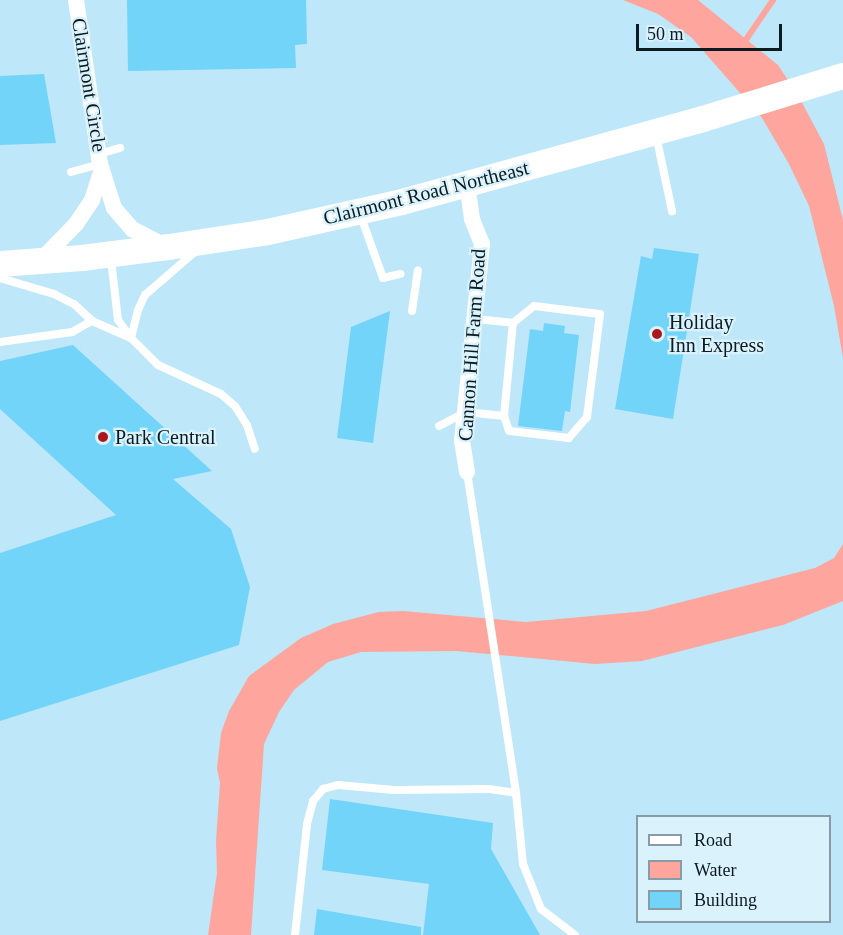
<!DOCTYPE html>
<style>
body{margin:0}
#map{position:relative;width:843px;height:935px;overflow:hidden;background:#bee7f9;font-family:"Times New Roman",serif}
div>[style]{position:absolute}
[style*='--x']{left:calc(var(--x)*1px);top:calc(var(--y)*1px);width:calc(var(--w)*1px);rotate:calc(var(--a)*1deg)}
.water>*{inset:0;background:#fea69d}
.stream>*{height:6px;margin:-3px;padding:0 3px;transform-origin:3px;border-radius:3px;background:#fea69d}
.building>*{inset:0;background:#72d4f9}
.lane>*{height:8px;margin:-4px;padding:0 4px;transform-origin:4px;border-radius:4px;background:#fff}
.street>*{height:16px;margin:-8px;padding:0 8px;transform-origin:8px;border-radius:8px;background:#fff}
.primary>*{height:26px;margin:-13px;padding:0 13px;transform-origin:13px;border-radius:13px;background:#fff}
.dots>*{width:16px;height:16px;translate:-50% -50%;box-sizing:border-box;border:3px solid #d9f2fc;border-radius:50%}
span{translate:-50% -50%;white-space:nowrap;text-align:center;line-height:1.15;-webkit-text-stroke:4.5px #d9f2fc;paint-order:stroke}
.street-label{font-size:20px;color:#0b1b21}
.poi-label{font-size:20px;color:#0b1b21}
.left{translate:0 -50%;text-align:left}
.legend{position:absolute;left:636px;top:815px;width:195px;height:108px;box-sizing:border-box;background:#d9f2fc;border:2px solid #879ca4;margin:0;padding:8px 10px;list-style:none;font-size:18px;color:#0b1b21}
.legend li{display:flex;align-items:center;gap:12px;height:30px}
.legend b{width:30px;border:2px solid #879ca4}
.scale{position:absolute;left:636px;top:24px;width:146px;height:27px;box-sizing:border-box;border:3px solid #0b1b21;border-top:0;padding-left:8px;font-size:18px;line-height:21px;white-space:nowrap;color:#0b1b21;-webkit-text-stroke:4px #d9f2fc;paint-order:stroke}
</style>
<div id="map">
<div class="water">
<div style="clip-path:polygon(623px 0,698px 0,778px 65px,799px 97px,824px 144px,843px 220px,843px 358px,834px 306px,809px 206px,789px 164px,762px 118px,691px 37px,658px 14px)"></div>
<div style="clip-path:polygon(843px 544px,843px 601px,783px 625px,642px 661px,595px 664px,456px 651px,361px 652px,328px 662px,294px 690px,279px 712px,264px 744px,251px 935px,208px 935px,217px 873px,216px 841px,220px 783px,217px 768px,221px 733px,229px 711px,249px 676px,301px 638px,333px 624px,379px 612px,403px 611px,526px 622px,646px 611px,815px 568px,834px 558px)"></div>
</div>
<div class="stream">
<div style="--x:743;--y:44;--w:53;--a:-55.7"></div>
</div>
<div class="building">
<div style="clip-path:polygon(127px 0,306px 0,307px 44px,295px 45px,296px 68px,128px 71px)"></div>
<div style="clip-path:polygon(44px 74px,56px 143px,0 145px,0 76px)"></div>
<div style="clip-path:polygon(654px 248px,699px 254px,673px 419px,615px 409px,641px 256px,652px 259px)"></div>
<div style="clip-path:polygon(390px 311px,373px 443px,337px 438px,351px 327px)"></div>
<div style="clip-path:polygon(544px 323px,565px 326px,564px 333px,579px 335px,570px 412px,565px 411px,562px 431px,518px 426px,530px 329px,543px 331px)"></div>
<div style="clip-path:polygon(73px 345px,212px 471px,173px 479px,231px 529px,250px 587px,239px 645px,0 721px,0 553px,116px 515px,0 409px,0 361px)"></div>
<div style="clip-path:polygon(330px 799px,493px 823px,491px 849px,540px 935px,423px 935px,429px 884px,322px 870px)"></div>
<div style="clip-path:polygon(317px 909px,421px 927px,421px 935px,314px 935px)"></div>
</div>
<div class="lane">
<div style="--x:656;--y:135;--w:78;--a:78.1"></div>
<div style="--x:99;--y:154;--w:22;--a:-16"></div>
<div style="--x:71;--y:172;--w:30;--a:-15"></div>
<div style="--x:360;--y:214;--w:68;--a:70.2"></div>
<div style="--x:383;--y:278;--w:18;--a:-13"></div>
<div style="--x:111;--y:259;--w:61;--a:83.5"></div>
<div style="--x:118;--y:320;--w:22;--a:54"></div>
<div style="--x:131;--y:338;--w:38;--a:45"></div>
<div style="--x:158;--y:365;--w:69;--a:24.7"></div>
<div style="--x:221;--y:394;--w:18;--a:41"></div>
<div style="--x:235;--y:406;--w:22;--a:58"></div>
<div style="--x:247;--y:425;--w:25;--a:72"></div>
<div style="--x:0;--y:278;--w:56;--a:16.5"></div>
<div style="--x:54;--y:294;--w:22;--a:27"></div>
<div style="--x:74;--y:304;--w:25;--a:43"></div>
<div style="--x:92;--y:321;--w:43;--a:23.6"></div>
<div style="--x:131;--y:338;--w:29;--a:-76"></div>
<div style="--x:138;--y:310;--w:17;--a:-65"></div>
<div style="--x:145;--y:295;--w:69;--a:-40.9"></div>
<div style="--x:412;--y:311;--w:41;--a:-81.7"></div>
<div style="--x:476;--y:319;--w:37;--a:6"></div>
<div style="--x:513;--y:323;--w:27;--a:-39"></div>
<div style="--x:534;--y:306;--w:66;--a:6.9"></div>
<div style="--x:600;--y:314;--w:104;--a:97.2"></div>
<div style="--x:587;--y:417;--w:28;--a:131"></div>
<div style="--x:569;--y:438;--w:60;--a:-173.3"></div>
<div style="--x:509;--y:431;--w:16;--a:-108"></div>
<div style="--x:504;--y:416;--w:93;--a:-84.5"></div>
<div style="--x:0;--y:342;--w:73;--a:-7.9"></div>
<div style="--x:72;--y:332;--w:23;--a:-29"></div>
<div style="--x:439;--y:426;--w:30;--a:-27"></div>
<div style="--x:466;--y:412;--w:38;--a:6"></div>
<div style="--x:467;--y:472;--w:325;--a:81.3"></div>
<div style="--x:516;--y:793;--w:71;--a:84.4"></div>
<div style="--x:523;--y:864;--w:48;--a:68.2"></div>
<div style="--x:541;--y:909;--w:43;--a:37.4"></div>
<div style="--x:295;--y:935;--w:112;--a:-83.8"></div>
<div style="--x:307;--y:824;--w:24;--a:-75"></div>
<div style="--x:313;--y:801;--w:16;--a:-50"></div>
<div style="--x:323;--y:789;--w:16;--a:-15"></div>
<div style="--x:338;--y:785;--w:56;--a:5.1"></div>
<div style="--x:394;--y:790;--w:95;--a:-0.6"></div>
<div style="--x:489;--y:789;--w:27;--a:8"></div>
</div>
<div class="street">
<div style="--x:76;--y:0;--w:166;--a:81.7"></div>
<div style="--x:100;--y:164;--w:46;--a:72.3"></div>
<div style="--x:114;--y:208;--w:28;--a:49"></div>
<div style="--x:132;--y:229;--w:37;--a:27"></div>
<div style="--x:39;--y:262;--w:53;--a:-45.8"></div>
<div style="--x:76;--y:224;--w:29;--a:-56"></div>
<div style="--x:92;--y:200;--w:32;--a:-72"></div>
<div style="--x:467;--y:472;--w:31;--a:-99"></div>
<div style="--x:462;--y:441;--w:198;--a:-84.2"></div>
<div style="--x:482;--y:244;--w:27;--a:-112"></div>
<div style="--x:472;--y:219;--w:36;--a:-98"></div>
</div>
<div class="primary">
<div style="--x:0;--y:264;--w:82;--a:-4.2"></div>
<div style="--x:82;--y:258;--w:88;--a:-7.2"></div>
<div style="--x:169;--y:247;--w:100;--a:-8.6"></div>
<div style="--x:268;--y:232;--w:137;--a:-12.6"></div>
<div style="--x:402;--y:202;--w:312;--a:-15.4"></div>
<div style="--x:703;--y:119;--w:146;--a:-17.1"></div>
</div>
<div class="dots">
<div style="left:657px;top:334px;background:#ab171d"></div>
<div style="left:103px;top:437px;background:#ab171d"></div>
</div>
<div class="street-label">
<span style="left:89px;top:85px;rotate:81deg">Clairmont Circle</span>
<span style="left:426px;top:193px;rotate:-14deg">Clairmont Road Northeast</span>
<span style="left:472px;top:345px;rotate:-86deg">Cannon Hill Farm Road</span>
</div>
<div class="poi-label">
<span class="left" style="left:669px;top:334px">Holiday<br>Inn Express</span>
<span class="left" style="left:115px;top:437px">Park Central</span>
</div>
<ul class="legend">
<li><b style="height:8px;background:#fff"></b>Road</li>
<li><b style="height:16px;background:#fea69d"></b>Water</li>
<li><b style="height:16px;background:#72d4f9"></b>Building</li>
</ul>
<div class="scale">50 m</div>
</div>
